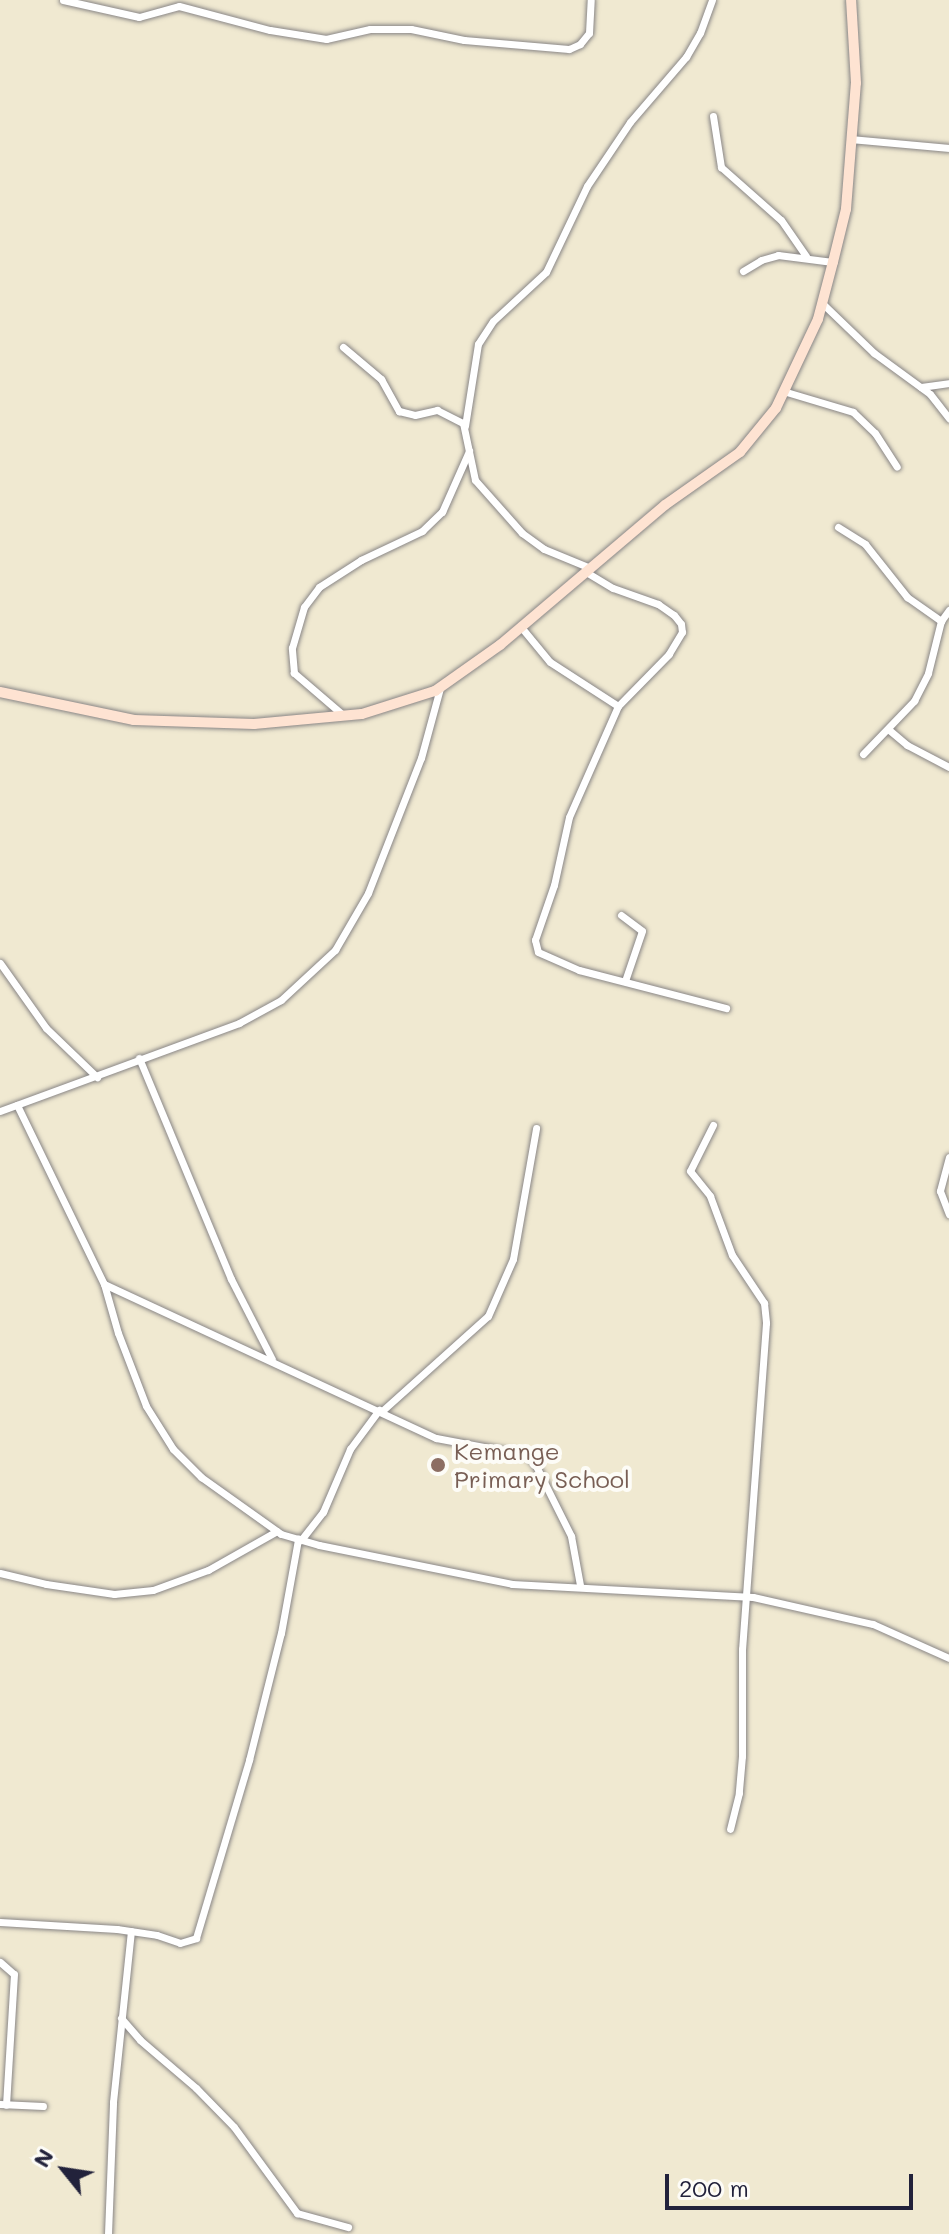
<!DOCTYPE html>
<style>
body{margin:0}
#map{position:relative;width:949px;height:2234px;overflow:hidden;background:#f0e9d1;font-family:Mali,sans-serif}
div>[style]{position:absolute}
[style*='--x']{left:calc(var(--x)*1px);top:calc(var(--y)*1px);width:calc(var(--w)*1px);rotate:calc(var(--a)*1deg)}
.roads{filter:drop-shadow(0 0 2px #898686) drop-shadow(0 0 2px #898686)}
.minor>*{height:7px;margin:-3.5px;padding:0 3.5px;transform-origin:3.5px;border-radius:3.5px;background:#fff}
.secondary>*{height:10px;margin:-5px;padding:0 5px;transform-origin:5px;border-radius:5px;background:#fee3d2}
.dots>*{width:22px;height:22px;translate:-50% -50%;box-sizing:border-box;border:4px solid #fdfcf7;border-radius:50%}
span{translate:-50% -50%;white-space:nowrap;text-align:center;line-height:1.15;-webkit-text-stroke:8px #fdfcf7;paint-order:stroke}
.education-label{font-size:24px;color:#785e54}
.left{translate:0 -50%;text-align:left}
.north{position:absolute;left:24px;top:2130px;width:80px;height:80px;-webkit-text-stroke:6px #fdfcf7;paint-order:stroke;rotate:300deg;font-size:22px;font-weight:700;line-height:32px;text-align:center;color:#22223b}
.north::after{content:'';display:block;margin:auto;width:28px;height:36px;background:#22223b;clip-path:polygon(50% 0,100% 100%,50% 72%,0 100%)}
.scale{position:absolute;left:665px;top:2174px;width:248px;height:36px;box-sizing:border-box;border:4px solid #22223b;border-top:0;padding-left:10px;font-size:24px;line-height:28px;white-space:nowrap;color:#22223b;-webkit-text-stroke:6px #fdfcf7;paint-order:stroke}
</style>
<div id="map">
<div class="roads">
<div class="minor">
<div style="--x:63;--y:0;--w:78;--a:12.6"></div>
<div style="--x:139;--y:17;--w:41;--a:-15.4"></div>
<div style="--x:179;--y:6;--w:94;--a:14.8"></div>
<div style="--x:270;--y:30;--w:57;--a:9.1"></div>
<div style="--x:326;--y:39;--w:45;--a:-12.8"></div>
<div style="--x:370;--y:29;--w:41;--a:0"></div>
<div style="--x:411;--y:29;--w:54;--a:11.7"></div>
<div style="--x:464;--y:40;--w:105;--a:4.9"></div>
<div style="--x:569;--y:49;--w:12;--a:-24"></div>
<div style="--x:580;--y:44;--w:14;--a:-51"></div>
<div style="--x:589;--y:33;--w:33;--a:-87"></div>
<div style="--x:713;--y:116;--w:52;--a:81.1"></div>
<div style="--x:721;--y:167;--w:80;--a:41.5"></div>
<div style="--x:781;--y:220;--w:44;--a:55.2"></div>
<div style="--x:851;--y:139;--w:98;--a:5.2"></div>
<div style="--x:743;--y:271;--w:21;--a:-31"></div>
<div style="--x:761;--y:260;--w:18;--a:-16"></div>
<div style="--x:778;--y:255;--w:55;--a:7.3"></div>
<div style="--x:823;--y:304;--w:71;--a:43.9"></div>
<div style="--x:874;--y:353;--w:69;--a:36.2"></div>
<div style="--x:930;--y:394;--w:31;--a:52"></div>
<div style="--x:343;--y:347;--w:50;--a:40.1"></div>
<div style="--x:381;--y:379;--w:37;--a:61"></div>
<div style="--x:399;--y:411;--w:16;--a:14"></div>
<div style="--x:415;--y:415;--w:23;--a:-13"></div>
<div style="--x:437;--y:410;--w:29;--a:27"></div>
<div style="--x:463;--y:423;--w:58;--a:78.1"></div>
<div style="--x:475;--y:480;--w:71;--a:48.4"></div>
<div style="--x:522;--y:533;--w:27;--a:36"></div>
<div style="--x:544;--y:549;--w:50;--a:22.4"></div>
<div style="--x:921;--y:387;--w:28;--a:-8"></div>
<div style="--x:783;--y:391;--w:73;--a:16.7"></div>
<div style="--x:853;--y:412;--w:30;--a:44"></div>
<div style="--x:875;--y:433;--w:40;--a:57.1"></div>
<div style="--x:465;--y:426;--w:83;--a:-81"></div>
<div style="--x:478;--y:344;--w:27;--a:-57"></div>
<div style="--x:493;--y:321;--w:72;--a:-42.8"></div>
<div style="--x:546;--y:272;--w:95;--a:-64.5"></div>
<div style="--x:587;--y:186;--w:77;--a:-56.1"></div>
<div style="--x:630;--y:122;--w:86;--a:-49.3"></div>
<div style="--x:686;--y:57;--w:28;--a:-60"></div>
<div style="--x:700;--y:33;--w:35;--a:-70"></div>
<div style="--x:838;--y:527;--w:32;--a:32"></div>
<div style="--x:865;--y:544;--w:68;--a:51.6"></div>
<div style="--x:907;--y:597;--w:42;--a:35.2"></div>
<div style="--x:586;--y:572;--w:31;--a:31"></div>
<div style="--x:613;--y:588;--w:48;--a:19.6"></div>
<div style="--x:658;--y:604;--w:19;--a:35"></div>
<div style="--x:674;--y:615;--w:11;--a:52"></div>
<div style="--x:681;--y:624;--w:8;--a:83"></div>
<div style="--x:682;--y:632;--w:26;--a:121"></div>
<div style="--x:669;--y:654;--w:73;--a:134.4"></div>
<div style="--x:521;--y:627;--w:45;--a:50.4"></div>
<div style="--x:550;--y:662;--w:81;--a:32.9"></div>
<div style="--x:618;--y:706;--w:121;--a:113.8"></div>
<div style="--x:569;--y:817;--w:70;--a:102.4"></div>
<div style="--x:554;--y:885;--w:58;--a:109.1"></div>
<div style="--x:535;--y:940;--w:12;--a:76"></div>
<div style="--x:538;--y:952;--w:45;--a:23.7"></div>
<div style="--x:579;--y:970;--w:152;--a:14.5"></div>
<div style="--x:343;--y:715;--w:65;--a:-139.4"></div>
<div style="--x:294;--y:673;--w:25;--a:-95"></div>
<div style="--x:292;--y:648;--w:43;--a:-73.7"></div>
<div style="--x:304;--y:607;--w:25;--a:-53"></div>
<div style="--x:319;--y:587;--w:50;--a:-32.7"></div>
<div style="--x:361;--y:560;--w:68;--a:-25.4"></div>
<div style="--x:422;--y:531;--w:28;--a:-44"></div>
<div style="--x:442;--y:512;--w:67;--a:-66.1"></div>
<div style="--x:888;--y:729;--w:25;--a:40"></div>
<div style="--x:907;--y:745;--w:47;--a:27.6"></div>
<div style="--x:863;--y:754;--w:74;--a:-46.1"></div>
<div style="--x:914;--y:701;--w:31;--a:-63"></div>
<div style="--x:928;--y:673;--w:54;--a:-76"></div>
<div style="--x:941;--y:621;--w:14;--a:-54"></div>
<div style="--x:621;--y:915;--w:26;--a:37"></div>
<div style="--x:642;--y:931;--w:53;--a:108.8"></div>
<div style="--x:0;--y:963;--w:80;--a:54.7"></div>
<div style="--x:46;--y:1028;--w:71;--a:43.9"></div>
<div style="--x:139;--y:1058;--w:239;--a:67.4"></div>
<div style="--x:231;--y:1279;--w:90;--a:62.9"></div>
<div style="--x:17;--y:1105;--w:199;--a:64.1"></div>
<div style="--x:104;--y:1284;--w:51;--a:74.1"></div>
<div style="--x:118;--y:1333;--w:78;--a:69"></div>
<div style="--x:146;--y:1406;--w:51;--a:57.9"></div>
<div style="--x:173;--y:1449;--w:40;--a:45"></div>
<div style="--x:201;--y:1477;--w:98;--a:35.5"></div>
<div style="--x:281;--y:1534;--w:40;--a:16"></div>
<div style="--x:319;--y:1545;--w:197;--a:11.4"></div>
<div style="--x:512;--y:1584;--w:241;--a:3.1"></div>
<div style="--x:753;--y:1597;--w:123;--a:12.7"></div>
<div style="--x:873;--y:1624;--w:83;--a:24.1"></div>
<div style="--x:0;--y:1111;--w:255;--a:-20.2"></div>
<div style="--x:239;--y:1023;--w:48;--a:-28.7"></div>
<div style="--x:281;--y:1000;--w:74;--a:-42.8"></div>
<div style="--x:335;--y:950;--w:66;--a:-59.9"></div>
<div style="--x:368;--y:893;--w:145;--a:-68.6"></div>
<div style="--x:421;--y:758;--w:73;--a:-74.8"></div>
<div style="--x:713;--y:1125;--w:51;--a:116.6"></div>
<div style="--x:690;--y:1171;--w:32;--a:51"></div>
<div style="--x:710;--y:1196;--w:63;--a:69.6"></div>
<div style="--x:732;--y:1255;--w:58;--a:56.3"></div>
<div style="--x:764;--y:1303;--w:20;--a:84"></div>
<div style="--x:766;--y:1323;--w:327;--a:94.2"></div>
<div style="--x:742;--y:1649;--w:107;--a:90"></div>
<div style="--x:742;--y:1756;--w:37;--a:95"></div>
<div style="--x:739;--y:1793;--w:37;--a:104"></div>
<div style="--x:949;--y:1157;--w:35;--a:105"></div>
<div style="--x:940;--y:1191;--w:25;--a:69"></div>
<div style="--x:104;--y:1284;--w:366;--a:24.9"></div>
<div style="--x:436;--y:1438;--w:93;--a:10.6"></div>
<div style="--x:527;--y:1455;--w:10;--a:45"></div>
<div style="--x:534;--y:1462;--w:83;--a:63.4"></div>
<div style="--x:571;--y:1536;--w:50;--a:79.6"></div>
<div style="--x:382;--y:1411;--w:142;--a:-41.9"></div>
<div style="--x:488;--y:1316;--w:62;--a:-66.3"></div>
<div style="--x:513;--y:1259;--w:133;--a:-80"></div>
<div style="--x:301;--y:1540;--w:36;--a:-52"></div>
<div style="--x:323;--y:1512;--w:69;--a:-66.8"></div>
<div style="--x:350;--y:1449;--w:49;--a:-53.4"></div>
<div style="--x:0;--y:1573;--w:47;--a:13.4"></div>
<div style="--x:46;--y:1584;--w:69;--a:8.4"></div>
<div style="--x:114;--y:1594;--w:39;--a:-6"></div>
<div style="--x:153;--y:1590;--w:59;--a:-20"></div>
<div style="--x:208;--y:1570;--w:79;--a:-29.5"></div>
<div style="--x:0;--y:1922;--w:117;--a:3.4"></div>
<div style="--x:117;--y:1929;--w:40;--a:8.5"></div>
<div style="--x:157;--y:1935;--w:24;--a:19"></div>
<div style="--x:180;--y:1943;--w:17;--a:-17"></div>
<div style="--x:196;--y:1938;--w:186;--a:-73.4"></div>
<div style="--x:249;--y:1760;--w:131;--a:-75.9"></div>
<div style="--x:281;--y:1633;--w:96;--a:-79.7"></div>
<div style="--x:0;--y:1962;--w:18;--a:41"></div>
<div style="--x:14;--y:1974;--w:131;--a:93.5"></div>
<div style="--x:121;--y:2018;--w:29;--a:49"></div>
<div style="--x:140;--y:2040;--w:74;--a:40.6"></div>
<div style="--x:196;--y:2088;--w:54;--a:45.7"></div>
<div style="--x:234;--y:2127;--w:107;--a:53.8"></div>
<div style="--x:297;--y:2213;--w:53;--a:15.4"></div>
<div style="--x:0;--y:2104;--w:43;--a:2.7"></div>
<div style="--x:108;--y:2234;--w:132;--a:-87.8"></div>
<div style="--x:113;--y:2102;--w:172;--a:-84"></div>
</div>
<div class="secondary">
<div style="--x:0;--y:692;--w:137;--a:11.8"></div>
<div style="--x:134;--y:720;--w:120;--a:1.9"></div>
<div style="--x:254;--y:724;--w:108;--a:-5.3"></div>
<div style="--x:362;--y:714;--w:77;--a:-17.5"></div>
<div style="--x:435;--y:691;--w:80;--a:-35.3"></div>
<div style="--x:500;--y:645;--w:216;--a:-40.3"></div>
<div style="--x:665;--y:505;--w:92;--a:-35.2"></div>
<div style="--x:740;--y:452;--w:57;--a:-50.7"></div>
<div style="--x:776;--y:408;--w:98;--a:-64.7"></div>
<div style="--x:818;--y:319;--w:59;--a:-75.3"></div>
<div style="--x:833;--y:262;--w:55;--a:-76.2"></div>
<div style="--x:846;--y:209;--w:126;--a:-85.5"></div>
<div style="--x:856;--y:83;--w:83;--a:-93.4"></div>
</div>
</div>
<div class="dots">
<div style="left:438px;top:1465px;background:#8d6e63"></div>
</div>
<div class="education-label">
<span class="left" style="left:454px;top:1465px">Kemange<br>Primary School</span>
</div>
<div class="north">N</div>
<div class="scale">200 m</div>
</div>
